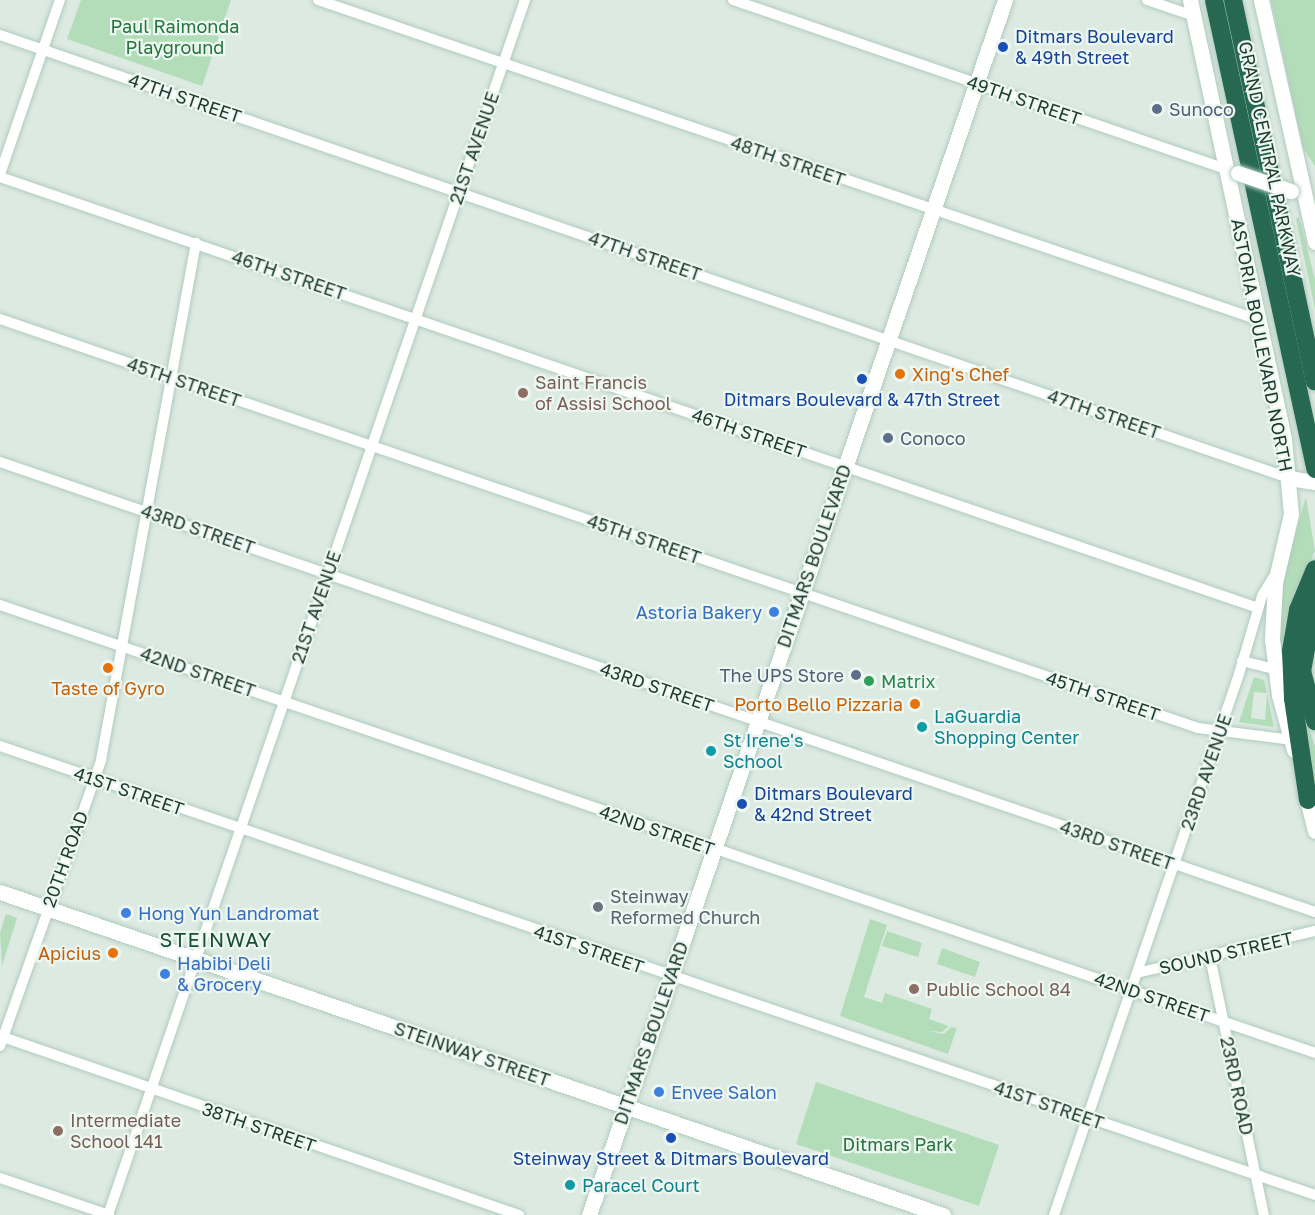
<!DOCTYPE html>
<style>
body{margin:0}
#map{position:relative;width:1315px;height:1215px;overflow:hidden;background:#ddeae2;font-family:"Golos Text",sans-serif}
div>[style]{position:absolute}
[style*='--x']{left:calc(var(--x)*1px);top:calc(var(--y)*1px);width:calc(var(--w)*1px);rotate:calc(var(--a)*1deg)}
.green>*{inset:0;background:#b3ddb9}
.roads{filter:drop-shadow(0 0 2px #afcbbd) drop-shadow(0 0 2px #afcbbd)}
.street>*{height:10px;margin:-5px;padding:0 5px;transform-origin:5px;border-radius:5px;background:#fff}
.secondary>*{height:15px;margin:-7.5px;padding:0 7.5px;transform-origin:7.5px;border-radius:7.5px;background:#fff}
.highway>*{height:18px;margin:-9px;padding:0 9px;transform-origin:9px;border-radius:9px;background:#276853}
.bridges{filter:drop-shadow(0 0 2px #afcbbd) drop-shadow(0 0 2px #afcbbd)}
.secondary-bridge>*{height:15px;margin:-7.5px;padding:0 7.5px;transform-origin:7.5px;border-radius:7.5px;background:#fff}
.dots>*{width:16px;height:16px;translate:-50% -50%;box-sizing:border-box;border:3px solid #edf7f1;border-radius:50%}
span{translate:-50% -50%;white-space:nowrap;text-align:center;line-height:1.15;-webkit-text-stroke:4.5px #edf7f1;paint-order:stroke}
.park-label{font-size:18px;color:#25733a}
.transit-label{font-size:18px;color:#164399}
.left{translate:0 -50%;text-align:left}
.street-label{font-size:18px;color:#1d3a2f}
.service-label{font-size:18px;color:#4e5e75}
.right{translate:-100% -50%;text-align:right}
.food-label{font-size:18px;color:#c56008}
.education-label{font-size:18px;color:#785e54}
.shop-label{font-size:18px;color:#366cbe}
.leisure-label{font-size:18px;color:#27864d}
.culture-label{font-size:18px;color:#0d838f}
.worship-label{font-size:18px;color:#5b616d}
.neighbourhood-label{font-size:20px;color:#184d3a;letter-spacing:1.5px}
</style>
<div id="map">
<div class="green">
<div style="clip-path:polygon(81px 0,231px 0,202px 86px,67px 39px)"></div>
<div style="clip-path:polygon(1271px 0,1315px 0,1315px 166px,1303px 148px)"></div>
<div style="clip-path:polygon(1299px 217px,1315px 279px,1315px 309px,1296px 219px)"></div>
<div style="clip-path:polygon(1306px 497px,1315px 551px,1294px 594px,1285px 624px,1284px 654px,1280px 654px,1282px 582px)"></div>
<div style="clip-path:polygon(evenodd,1254px 677px,1264px 680px,1274px 727px,1239px 722px,1254px 677px,1254px 692px,1267px 693px,1265px 720px,1251px 718px,1254px 692px)"></div>
<div style="clip-path:polygon(1305px 717px,1315px 746px,1315px 788px)"></div>
<div style="clip-path:polygon(6px 914px,17px 918px,2px 966px,0 933px)"></div>
<div style="clip-path:polygon(870px 919px,887px 925px,864px 997px,882px 1003px,885px 993px,932px 1009px,929px 1019px,949px 1026px,942px 1032px,928px 1031px,944px 1034px,951px 1027px,957px 1028px,948px 1054px,840px 1016px)"></div>
<div style="clip-path:polygon(887px 931px,922px 943px,918px 957px,882px 946px)"></div>
<div style="clip-path:polygon(942px 948px,980px 962px,975px 977px,937px 964px)"></div>
<div style="clip-path:polygon(816px 1082px,999px 1145px,979px 1206px,796px 1144px)"></div>
</div>
<div class="roads">
<div class="street">
<div style="--x:318;--y:0;--w:994;--a:18.78"></div>
<div style="--x:733;--y:0;--w:521;--a:18.92"></div>
<div style="--x:1147;--y:0;--w:50;--a:18.8"></div>
<div style="--x:0;--y:35;--w:1363;--a:18.97"></div>
<div style="--x:0;--y:174;--w:184;--a:-71"></div>
<div style="--x:0;--y:177;--w:1330;--a:18.91"></div>
<div style="--x:0;--y:319;--w:1266;--a:18.85"></div>
<div style="--x:1198;--y:728;--w:95;--a:7.3"></div>
<div style="--x:0;--y:462;--w:1390;--a:18.89"></div>
<div style="--x:0;--y:605;--w:1389;--a:18.81"></div>
<div style="--x:1242;--y:661;--w:33;--a:14"></div>
<div style="--x:0;--y:746;--w:1390;--a:18.85"></div>
<div style="--x:1210;--y:957;--w:264;--a:78.2"></div>
<div style="--x:1137;--y:973;--w:183;--a:-13.3"></div>
<div style="--x:0;--y:1036;--w:549;--a:19.03"></div>
<div style="--x:0;--y:1046;--w:303;--a:-70.5"></div>
<div style="--x:101;--y:760;--w:526;--a:-79.59"></div>
<div style="--x:0;--y:1178;--w:115;--a:18.7"></div>
<div style="--x:108;--y:1215;--w:1285;--a:-71.06"></div>
<div style="--x:1054;--y:1215;--w:572;--a:-71.12"></div>
<div style="--x:1239;--y:674;--w:81;--a:-73.6"></div>
<div style="--x:1262;--y:596;--w:21;--a:-59"></div>
</div>
<div class="secondary">
<div style="--x:1190;--y:0;--w:449;--a:77.9"></div>
<div style="--x:1284;--y:439;--w:75;--a:84.7"></div>
<div style="--x:1291;--y:514;--w:71;--a:103.1"></div>
<div style="--x:1275;--y:583;--w:56;--a:93.1"></div>
<div style="--x:1272;--y:639;--w:56;--a:82.9"></div>
<div style="--x:1279;--y:695;--w:57;--a:74.7"></div>
<div style="--x:1261;--y:0;--w:248;--a:77.4"></div>
<div style="--x:1289;--y:478;--w:26;--a:9"></div>
<div style="--x:1305;--y:791;--w:41;--a:76"></div>
<div style="--x:0;--y:892;--w:997;--a:18.91"></div>
<div style="--x:589;--y:1215;--w:1284;--a:-71.1"></div>
</div>
<div class="highway">
<div style="--x:1214;--y:0;--w:480;--a:77.8"></div>
<div style="--x:1233;--y:0;--w:390;--a:77.9"></div>
<div style="--x:1315;--y:599;--w:73;--a:100.2"></div>
<div style="--x:1302;--y:671;--w:52;--a:75.4"></div>
<div style="--x:1308;--y:800;--w:103;--a:-98.4"></div>
<div style="--x:1293;--y:698;--w:47;--a:-92.4"></div>
<div style="--x:1291;--y:651;--w:42;--a:-80.3"></div>
<div style="--x:1298;--y:610;--w:44;--a:-67.5"></div>
</div>
</div>
<div class="bridges">
<div class="secondary-bridge">
<div style="--x:1238;--y:173;--w:56;--a:18.8"></div>
</div>
</div>
<div class="dots">
<div style="left:1003px;top:47px;background:#1a4fb4"></div>
<div style="left:1157px;top:109px;background:#5c6f8a"></div>
<div style="left:900px;top:374px;background:#e8710a"></div>
<div style="left:862px;top:379px;background:#1a4fb4"></div>
<div style="left:523px;top:393px;background:#8d6e63"></div>
<div style="left:888px;top:438px;background:#5c6f8a"></div>
<div style="left:774px;top:612px;background:#3f7fe0"></div>
<div style="left:108px;top:668px;background:#e8710a"></div>
<div style="left:856px;top:675px;background:#5c6f8a"></div>
<div style="left:869px;top:681px;background:#2e9e5b"></div>
<div style="left:915px;top:704px;background:#e8710a"></div>
<div style="left:922px;top:727px;background:#0f9aa8"></div>
<div style="left:711px;top:751px;background:#0f9aa8"></div>
<div style="left:742px;top:804px;background:#1a4fb4"></div>
<div style="left:598px;top:907px;background:#6b7280"></div>
<div style="left:126px;top:913px;background:#3f7fe0"></div>
<div style="left:113px;top:953px;background:#e8710a"></div>
<div style="left:165px;top:974px;background:#3f7fe0"></div>
<div style="left:914px;top:989px;background:#8d6e63"></div>
<div style="left:659px;top:1092px;background:#3f7fe0"></div>
<div style="left:58px;top:1131px;background:#8d6e63"></div>
<div style="left:671px;top:1138px;background:#1a4fb4"></div>
<div style="left:570px;top:1185px;background:#0f9aa8"></div>
</div>
<div class="park-label">
<span style="left:175px;top:37px">Paul Raimonda<br>Playground</span>
<span style="left:898px;top:1144px">Ditmars Park</span>
</div>
<div class="transit-label">
<span class="left" style="left:1015px;top:47px">Ditmars Boulevard<br>&amp; 49th Street</span>
<span style="left:862px;top:399px">Ditmars Boulevard &amp; 47th Street</span>
<span class="left" style="left:754px;top:804px">Ditmars Boulevard<br>&amp; 42nd Street</span>
<span style="left:671px;top:1158px">Steinway Street &amp; Ditmars Boulevard</span>
</div>
<div class="street-label">
<span style="left:185px;top:98px;rotate:19deg">47TH STREET</span>
<span style="left:1024px;top:100px;rotate:19deg">49TH STREET</span>
<span style="left:474px;top:148px;rotate:-71deg">21ST AVENUE</span>
<span style="left:1270px;top:159px;rotate:78deg">GRAND CENTRAL PARKWAY</span>
<span style="left:788px;top:161px;rotate:19deg">48TH STREET</span>
<span style="left:645px;top:256px;rotate:19deg">47TH STREET</span>
<span style="left:289px;top:275px;rotate:19deg">46TH STREET</span>
<span style="left:1262px;top:345px;rotate:79deg">ASTORIA BOULEVARD NORTH</span>
<span style="left:184px;top:382px;rotate:19deg">45TH STREET</span>
<span style="left:1104px;top:414px;rotate:19deg">47TH STREET</span>
<span style="left:749px;top:433px;rotate:19deg">46TH STREET</span>
<span style="left:198px;top:529px;rotate:19deg">43RD STREET</span>
<span style="left:644px;top:539px;rotate:19deg">45TH STREET</span>
<span style="left:814px;top:556px;rotate:-71deg">DITMARS BOULEVARD</span>
<span style="left:316px;top:607px;rotate:-71deg">21ST AVENUE</span>
<span style="left:198px;top:672px;rotate:19deg">42ND STREET</span>
<span style="left:657px;top:687px;rotate:19deg">43RD STREET</span>
<span style="left:1103px;top:696px;rotate:19deg">45TH STREET</span>
<span style="left:1206px;top:772px;rotate:-71deg">23RD AVENUE</span>
<span style="left:129px;top:791px;rotate:19deg">41ST STREET</span>
<span style="left:657px;top:830px;rotate:19deg">42ND STREET</span>
<span style="left:1117px;top:845px;rotate:19deg">43RD STREET</span>
<span style="left:65px;top:859px;rotate:-70deg">20TH ROAD</span>
<span style="left:589px;top:949px;rotate:19deg">41ST STREET</span>
<span style="left:1226px;top:953px;rotate:-13deg">SOUND STREET</span>
<span style="left:1152px;top:997px;rotate:19deg">42ND STREET</span>
<span style="left:651px;top:1033px;rotate:-71deg">DITMARS BOULEVARD</span>
<span style="left:472px;top:1054px;rotate:19deg">STEINWAY STREET</span>
<span style="left:1237px;top:1086px;rotate:78deg">23RD ROAD</span>
<span style="left:1049px;top:1105px;rotate:19deg">41ST STREET</span>
<span style="left:259px;top:1127px;rotate:19deg">38TH STREET</span>
</div>
<div class="service-label">
<span class="left" style="left:1169px;top:109px">Sunoco</span>
<span class="left" style="left:900px;top:438px">Conoco</span>
<span class="right" style="left:844px;top:675px">The UPS Store</span>
</div>
<div class="food-label">
<span class="left" style="left:912px;top:374px">Xing's Chef</span>
<span style="left:108px;top:688px">Taste of Gyro</span>
<span class="right" style="left:903px;top:704px">Porto Bello Pizzaria</span>
<span class="right" style="left:101px;top:953px">Apicius</span>
</div>
<div class="education-label">
<span class="left" style="left:535px;top:393px">Saint Francis<br>of Assisi School</span>
<span class="left" style="left:926px;top:989px">Public School 84</span>
<span class="left" style="left:70px;top:1131px">Intermediate<br>School 141</span>
</div>
<div class="shop-label">
<span class="right" style="left:762px;top:612px">Astoria Bakery</span>
<span class="left" style="left:138px;top:913px">Hong Yun Landromat</span>
<span class="left" style="left:177px;top:974px">Habibi Deli<br>&amp; Grocery</span>
<span class="left" style="left:671px;top:1092px">Envee Salon</span>
</div>
<div class="leisure-label">
<span class="left" style="left:881px;top:681px">Matrix</span>
</div>
<div class="culture-label">
<span class="left" style="left:934px;top:727px">LaGuardia<br>Shopping Center</span>
<span class="left" style="left:723px;top:751px">St Irene's<br>School</span>
<span class="left" style="left:582px;top:1185px">Paracel Court</span>
</div>
<div class="worship-label">
<span class="left" style="left:610px;top:907px">Steinway<br>Reformed Church</span>
</div>
<div class="neighbourhood-label">
<span style="left:216px;top:939px">STEINWAY</span>
</div>
</div>
